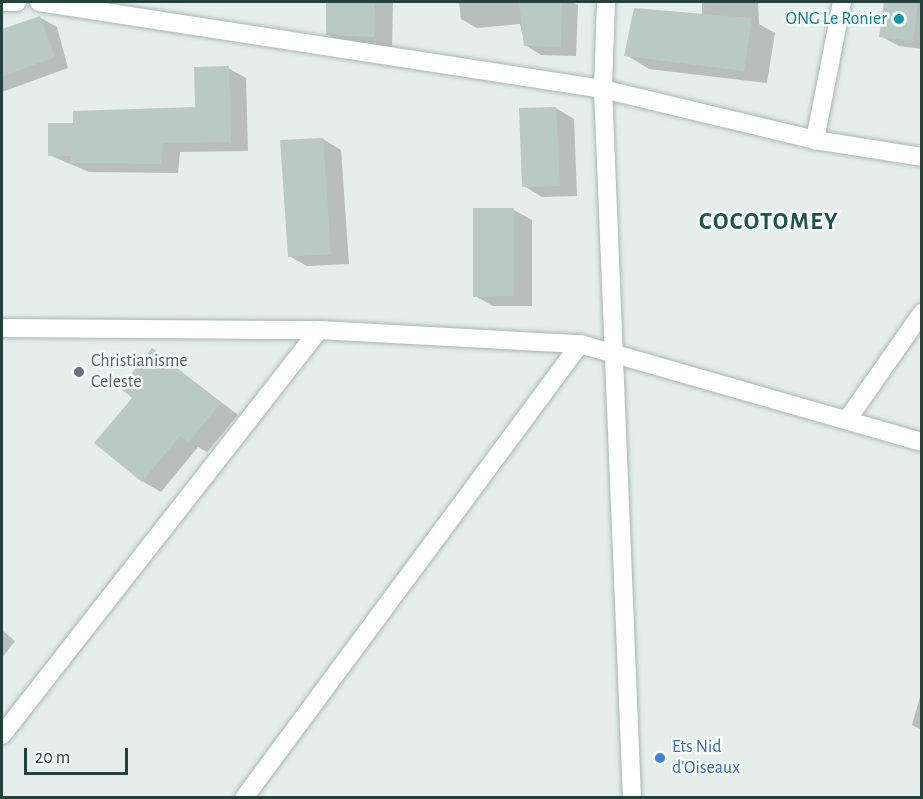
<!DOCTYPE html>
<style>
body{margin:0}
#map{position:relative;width:923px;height:799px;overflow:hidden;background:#e5eeeb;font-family:"Alegreya Sans",sans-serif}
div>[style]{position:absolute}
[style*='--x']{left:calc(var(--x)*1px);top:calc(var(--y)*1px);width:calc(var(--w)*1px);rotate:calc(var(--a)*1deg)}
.shadow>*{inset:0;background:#0003}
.building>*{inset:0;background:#bac9c4}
.roads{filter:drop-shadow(0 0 2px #a7b7b3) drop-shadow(0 0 2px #a7b7b3)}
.minor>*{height:18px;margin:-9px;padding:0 9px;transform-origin:9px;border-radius:9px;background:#fff}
.secondary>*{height:18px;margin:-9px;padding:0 9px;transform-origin:9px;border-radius:9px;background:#fff}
.dots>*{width:16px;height:16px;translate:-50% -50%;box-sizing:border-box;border:3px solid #f6fbf9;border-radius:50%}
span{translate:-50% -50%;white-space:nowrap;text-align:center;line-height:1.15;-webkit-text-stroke:5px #f6fbf9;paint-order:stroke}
.culture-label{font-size:18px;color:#0d838f}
.right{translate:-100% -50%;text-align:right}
.worship-label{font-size:18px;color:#5b616d}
.left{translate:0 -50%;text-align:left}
.shop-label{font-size:18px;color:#366cbe}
.district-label{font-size:24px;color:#1f544a;font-weight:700;letter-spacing:1.5px}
.frame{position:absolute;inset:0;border:3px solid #24413b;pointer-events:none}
.scale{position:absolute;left:24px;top:748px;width:104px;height:27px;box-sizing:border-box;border:3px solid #24413b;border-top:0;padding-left:8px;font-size:18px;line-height:21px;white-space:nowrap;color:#24413b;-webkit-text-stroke:4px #f6fbf9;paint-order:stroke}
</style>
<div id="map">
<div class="shadow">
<div style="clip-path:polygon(328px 2px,393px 2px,392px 47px,346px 45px,327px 34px)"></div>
<div style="clip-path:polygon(459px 2px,572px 2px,578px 5px,576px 56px,541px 55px,525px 45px,520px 24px,477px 28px,461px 19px)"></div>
<div style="clip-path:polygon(702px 2px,758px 2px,759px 24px,775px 33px,767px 83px,649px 69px,626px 55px,702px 15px)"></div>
<div style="clip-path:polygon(885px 2px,922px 2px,922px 49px,899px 46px,880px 36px)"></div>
<div style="clip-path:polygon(39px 17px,57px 27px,68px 68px,2px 92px,2px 30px)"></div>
<div style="clip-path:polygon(228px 68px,246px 78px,248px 151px,180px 152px,178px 173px,89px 172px,49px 155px,74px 125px,197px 108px)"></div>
<div style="clip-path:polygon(556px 108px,574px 119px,577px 196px,542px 197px,524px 186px)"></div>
<div style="clip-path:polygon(323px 139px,341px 150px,349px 264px,307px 266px,289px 256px)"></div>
<div style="clip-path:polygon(475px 210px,514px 210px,532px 220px,532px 306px,493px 306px,475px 296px)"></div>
<div style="clip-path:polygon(153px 350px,238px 415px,207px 452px,198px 447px,161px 492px,142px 481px,134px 397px)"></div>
<div style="clip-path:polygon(2px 630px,15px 641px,2px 658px)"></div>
<div style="clip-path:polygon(922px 690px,922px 730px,912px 725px)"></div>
</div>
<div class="building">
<div style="clip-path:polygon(326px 2px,375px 2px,374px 37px,326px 35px)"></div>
<div style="clip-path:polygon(519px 2px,562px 2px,561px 47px,524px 46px)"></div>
<div style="clip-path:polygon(884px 2px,918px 2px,913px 41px,879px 37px)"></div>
<div style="clip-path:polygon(634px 8px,752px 18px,744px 71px,624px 56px)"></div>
<div style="clip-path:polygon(40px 16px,55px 57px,2px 77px,2px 29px)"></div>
<div style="clip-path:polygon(229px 66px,231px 142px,163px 143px,161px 164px,70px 163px,71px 156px,48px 156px,48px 123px,73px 123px,73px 111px,195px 107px,194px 67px)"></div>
<div style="clip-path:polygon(556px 107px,560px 186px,522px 187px,519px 108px)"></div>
<div style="clip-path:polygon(323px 138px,331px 254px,288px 257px,280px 140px)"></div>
<div style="clip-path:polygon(473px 208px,514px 208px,514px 296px,473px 297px)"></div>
<div style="clip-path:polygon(152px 348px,221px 403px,188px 443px,180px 436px,142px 482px,94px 443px,132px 398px,120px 388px)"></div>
</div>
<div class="roads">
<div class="minor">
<div style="--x:2;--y:2;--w:15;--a:0"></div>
<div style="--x:39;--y:2;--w:571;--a:8.77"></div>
<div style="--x:603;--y:89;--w:218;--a:13.5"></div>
<div style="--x:842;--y:2;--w:141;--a:101.1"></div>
<div style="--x:815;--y:140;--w:108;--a:9"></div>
<div style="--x:2;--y:328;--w:317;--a:0.4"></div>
<div style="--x:319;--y:330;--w:261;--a:3.1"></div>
<div style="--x:580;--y:344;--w:356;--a:16"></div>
<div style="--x:847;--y:420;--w:131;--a:-55"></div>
<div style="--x:2;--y:735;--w:514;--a:-51.95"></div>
<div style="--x:244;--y:798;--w:565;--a:-53.5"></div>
</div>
<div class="secondary">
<div style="--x:606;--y:2;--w:87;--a:92"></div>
<div style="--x:603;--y:89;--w:710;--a:87.66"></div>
</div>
</div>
<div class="dots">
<div style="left:899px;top:19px;background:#0f9aa8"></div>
<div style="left:79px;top:372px;background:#6b7280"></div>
<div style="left:660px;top:758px;background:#3f7fe0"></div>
</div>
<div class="culture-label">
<span class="right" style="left:887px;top:19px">ONG Le Ronier</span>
</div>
<div class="worship-label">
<span class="left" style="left:91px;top:372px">Christianisme<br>Celeste</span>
</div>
<div class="shop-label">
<span class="left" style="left:672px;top:758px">Ets Nid<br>d'Oiseaux</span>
</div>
<div class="district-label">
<span style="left:769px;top:223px">COCOTOMEY</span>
</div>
<div class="frame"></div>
<div class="scale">20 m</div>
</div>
